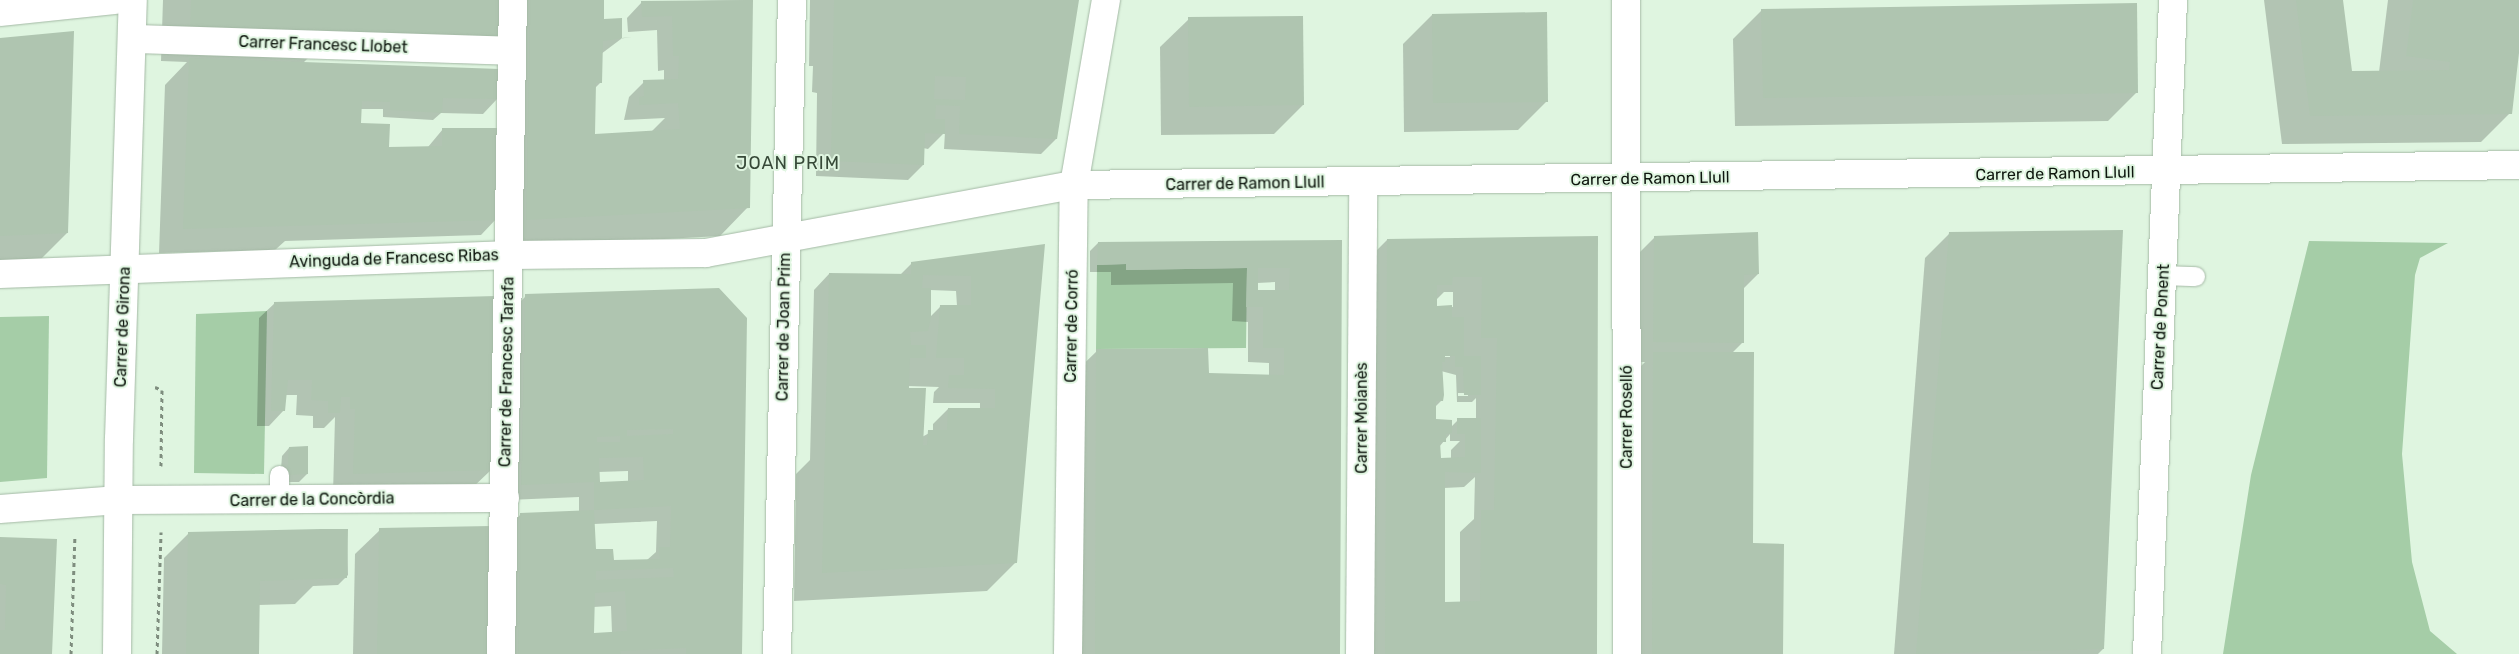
<!DOCTYPE html>
<meta charset="utf-8">
<style>
body{margin:0}
#map{position:relative;width:2519px;height:654px;overflow:hidden;background:#dff5e0;font-family:Rubik,sans-serif}
div>[style]{position:absolute}
[style*='--x']{left:calc(var(--x)*1px);top:calc(var(--y)*1px);width:calc(var(--w)*1px);rotate:calc(var(--a)*1deg)}
.green>*{inset:0;background:#a5cda7}
.shadow>*{inset:0;background:#0003}
.building>*{inset:0;background:#afc5b0}
.path>*{height:3px;margin-top:-1.5px;transform-origin:0;background:repeating-linear-gradient(90deg,#7e8d7e 0 4px,transparent 0 8px)}
.roads{filter:drop-shadow(0 0 1px #a4b9a5) drop-shadow(0 0 1px #a4b9a5)}
.lane>*{height:19px;margin:-9.5px;padding:0 9.5px;transform-origin:9.5px;border-radius:9.5px;background:#fff}
.street>*{height:28px;margin:-14px;padding:0 14px;transform-origin:14px;border-radius:14px;background:#fff}
.secondary>*{height:28px;margin:-14px;padding:0 14px;transform-origin:14px;border-radius:14px;background:#fff}
span{translate:-50% -50%;white-space:nowrap;text-align:center;line-height:1.15;-webkit-text-stroke:4px #dff5e0;paint-order:stroke}
.street-label{font-size:16px;color:#0e160e}
.neighbourhood-label{font-size:18px;color:#374938;letter-spacing:1px}
</style>
<div id="map">
<div class="green">
<div style="clip-path:polygon(2309px 241px,2448px 243px,2420px 258px,2415px 275px,2402px 454px,2412px 562px,2430px 631px,2457px 654px,2223px 654px,2251px 475px)"></div>
<div style="clip-path:polygon(1126px 264px,1126px 270px,1247px 268px,1246px 348px,1096px 349px,1097px 265px)"></div>
<div style="clip-path:polygon(267px 311px,264px 474px,194px 473px,196px 314px)"></div>
<div style="clip-path:polygon(49px 316px,47px 478px,0 482px,0 317px)"></div>
</div>
<div class="shadow">
<div style="clip-path:polygon(163px 0,499px 0,499px 43px,478px 64px,308px 58px,302px 64px,498px 98px,483px 114px,441px 113px,433px 120px,383px 117px,383px 109px,360px 109px,360px 124px,388px 148px,428px 147px,443px 129px,497px 129px,516px 0,602px 0,603px 21px,620px 20px,621px 39px,601px 54px,601px 82px,594px 89px,593px 135px,651px 132px,665px 118px,624px 120px,629px 97px,644px 82px,664px 81px,664px 70px,658px 71px,657px 30px,628px 32px,627px 18px,642px 2px,751px 0,748px 207px,720px 236px,498px 248px,498px 217px,481px 235px,285px 241px,275px 250px,159px 253px,165px 85px,187px 62px,161px 61px)"></div>
<div style="clip-path:polygon(810px 0,1078px 0,1056px 139px,1041px 154px,944px 149px,945px 132px,928px 149px,923px 148px,923px 165px,908px 180px,816px 176px,817px 93px,812px 92px,813px 66px,809px 66px)"></div>
<div style="clip-path:polygon(2264px 0,2342px 0,2350px 72px,2379px 72px,2388px 0,2519px 0,2519px 43px,2510px 113px,2481px 142px,2282px 144px)"></div>
<div style="clip-path:polygon(1762px 10px,2137px 92px,2108px 121px,1735px 126px,1733px 39px)"></div>
<div style="clip-path:polygon(1432px 15px,1547px 101px,1518px 130px,1404px 132px,1403px 44px)"></div>
<div style="clip-path:polygon(1189px 19px,1303px 105px,1274px 134px,1161px 135px,1160px 47px)"></div>
<div style="clip-path:polygon(0 40px,67px 233px,38px 262px,0 263px)"></div>
<div style="clip-path:polygon(1950px 233px,2103px 649px,2098px 654px,1894px 654px,1925px 258px)"></div>
<div style="clip-path:polygon(1655px 237px,1758px 274px,1743px 289px,1743px 342px,1732px 353px,1752px 544px,1782px 654px,1623px 654px,1633px 374px,1645px 362px,1633px 362px,1634px 258px)"></div>
<div style="clip-path:polygon(evenodd,1596px 238px,1595px 654px,1356px 654px,1372px 255px,1387px 240px,1596px 238px,1444px 292px,1453px 292px,1453px 307px,1436px 307px,1436px 300px,1444px 292px,1596px 238px,1450px 355px,1450px 357px,1439px 357px,1450px 355px,1596px 238px,1441px 371px,1456px 375px,1457px 402px,1472px 402px,1476px 398px,1476px 419px,1458px 420px,1451px 427px,1434px 420px,1434px 408px,1442px 400px,1441px 371px,1596px 238px,1458px 393px,1468px 393px,1468px 396px,1458px 396px,1458px 393px,1596px 238px,1450px 434px,1450px 441px,1460px 441px,1451px 450px,1451px 459px,1440px 459px,1439px 447px,1450px 434px,1596px 238px,1475px 477px,1474px 519px,1460px 532px,1460px 603px,1444px 604px,1444px 488px,1464px 487px,1475px 477px)"></div>
<div style="clip-path:polygon(evenodd,1341px 241px,1339px 654px,1075px 654px,1068px 379px,1097px 351px,1208px 374px,1269px 376px,1269px 363px,1248px 362px,1248px 322px,1232px 321px,1233px 283px,1111px 285px,1111px 272px,1090px 272px,1090px 251px,1098px 243px,1341px 241px,1275px 282px,1275px 291px,1257px 291px,1257px 283px,1275px 282px)"></div>
<div style="clip-path:polygon(evenodd,1044px 246px,1016px 562px,987px 591px,794px 601px,796px 474px,810px 460px,814px 290px,829px 274px,900px 275px,912px 263px,1044px 246px,930px 290px,956px 291px,957px 306px,941px 306px,928px 319px,930px 290px,1044px 246px,908px 386px,939px 387px,934px 392px,933px 403px,980px 403px,980px 409px,948px 409px,933px 424px,933px 431px,922px 437px,908px 386px)"></div>
<div style="clip-path:polygon(evenodd,718px 290px,740px 654px,501px 654px,506px 530px,521px 514px,579px 512px,579px 497px,506px 500px,505px 317px,526px 296px,718px 290px,628px 471px,628px 482px,599px 484px,598px 472px,628px 471px,718px 290px,657px 521px,656px 552px,647px 560px,613px 561px,595px 551px,594px 524px,657px 521px,718px 290px,611px 606px,612px 633px,592px 636px,593px 607px,611px 606px)"></div>
<div style="clip-path:polygon(275px 303px,491px 470px,470px 490px,333px 494px,335px 417px,324px 428px,313px 428px,313px 416px,296px 415px,297px 395px,286px 395px,284px 410px,269px 426px,257px 426px,259px 318px)"></div>
<div style="clip-path:polygon(289px 448px,307px 474px,299px 482px,280px 482px,282px 456px)"></div>
<div style="clip-path:polygon(380px 530px,487px 654px,353px 654px,355px 554px)"></div>
<div style="clip-path:polygon(347px 531px,348px 575px,338px 585px,313px 586px,295px 604px,258px 605px,258px 654px,162px 654px,164px 558px,189px 533px)"></div>
<div style="clip-path:polygon(0 538px,51px 654px,0 654px)"></div>
</div>
<div class="building">
<div style="clip-path:polygon(191px 0,501px 0,500px 43px,190px 33px)"></div>
<div style="clip-path:polygon(530px 0,604px 0,604px 19px,622px 18px,622px 38px,632px 37px,603px 41px,602px 83px,596px 83px,595px 134px,680px 129px,678px 103px,639px 105px,639px 97px,644px 96px,643px 80px,678px 79px,679px 56px,673px 56px,672px 16px,642px 17px,641px 1px,753px 0,750px 208px,526px 220px)"></div>
<div style="clip-path:polygon(evenodd,834px 0,1079px 0,1057px 139px,959px 134px,960px 106px,936px 105px,935px 119px,945px 119px,945px 134px,925px 133px,924px 165px,831px 161px,834px 0,935px 76px,966px 77px,965px 100px,934px 99px,935px 76px)"></div>
<div style="clip-path:polygon(2296px 0,2343px 0,2352px 71px,2449px 70px,2450px 62px,2406px 56px,2413px 0,2519px 0,2519px 53px,2512px 114px,2310px 116px)"></div>
<div style="clip-path:polygon(2137px 3px,2138px 93px,1763px 98px,1761px 9px)"></div>
<div style="clip-path:polygon(1547px 12px,1548px 102px,1433px 103px,1432px 14px)"></div>
<div style="clip-path:polygon(1303px 16px,1304px 105px,1189px 107px,1188px 17px)"></div>
<div style="clip-path:polygon(74px 31px,68px 233px,0 236px,0 38px)"></div>
<div style="clip-path:polygon(189px 58px,500px 69px,499px 99px,443px 98px,442px 113px,390px 110px,390px 102px,362px 101px,361px 123px,390px 124px,389px 147px,442px 146px,442px 128px,499px 128px,497px 220px,183px 229px)"></div>
<div style="clip-path:polygon(2123px 230px,2104px 649px,1916px 654px,1949px 232px)"></div>
<div style="clip-path:polygon(1758px 232px,1759px 274px,1744px 275px,1744px 343px,1653px 342px,1654px 236px)"></div>
<div style="clip-path:polygon(evenodd,1598px 236px,1597px 654px,1385px 654px,1387px 239px,1598px 236px,1453px 277px,1482px 277px,1481px 338px,1497px 338px,1494px 510px,1481px 510px,1480px 601px,1445px 602px,1445px 472px,1481px 473px,1481px 418px,1457px 418px,1457px 434px,1465px 434px,1465px 457px,1441px 458px,1440px 442px,1446px 442px,1446px 434px,1452px 433px,1452px 420px,1436px 419px,1436px 401px,1443px 401px,1444px 395px,1442px 362px,1445px 362px,1445px 356px,1455px 356px,1455px 367px,1463px 367px,1464px 395px,1481px 395px,1481px 356px,1464px 356px,1464px 317px,1452px 317px,1452px 305px,1437px 306px,1437px 285px,1452px 285px,1453px 277px)"></div>
<div style="clip-path:polygon(evenodd,1342px 240px,1340px 654px,1095px 654px,1096px 349px,1208px 348px,1209px 373px,1284px 375px,1284px 348px,1263px 348px,1263px 307px,1246px 307px,1247px 268px,1126px 270px,1126px 264px,1097px 265px,1098px 242px,1342px 240px,1258px 268px,1290px 268px,1289px 290px,1258px 290px,1258px 268px)"></div>
<div style="clip-path:polygon(evenodd,1045px 244px,1017px 563px,822px 573px,829px 273px,911px 274px,911px 262px,1045px 244px,923px 275px,971px 276px,971px 305px,940px 305px,936px 358px,964px 358px,964px 375px,949px 375px,948px 388px,995px 389px,995px 408px,948px 408px,947px 430px,928px 430px,927px 445px,923px 445px,926px 388px,909px 388px,910px 358px,926px 358px,926px 345px,911px 345px,910px 332px,928px 331px,931px 317px,931px 288px,922px 288px,923px 275px)"></div>
<div style="clip-path:polygon(evenodd,719px 288px,747px 318px,742px 654px,686px 654px,686px 648px,620px 651px,621px 654px,518px 654px,520px 513px,594px 510px,596px 549px,613px 549px,614px 560px,660px 559px,659px 547px,670px 547px,671px 506px,594px 510px,594px 482px,521px 485px,525px 294px,719px 288px,673px 429px,673px 434px,627px 436px,627px 430px,673px 429px,719px 288px,620px 436px,620px 442px,597px 442px,597px 437px,620px 436px,719px 288px,643px 457px,644px 480px,600px 482px,599px 458px,643px 457px,719px 288px,673px 568px,674px 577px,596px 580px,596px 571px,673px 568px,719px 288px,625px 591px,627px 631px,594px 633px,595px 593px,625px 591px)"></div>
<div style="clip-path:polygon(496px 296px,492px 470px,353px 474px,355px 409px,350px 409px,350px 397px,341px 397px,340px 413px,328px 413px,328px 401px,311px 400px,312px 380px,288px 380px,285px 411px,271px 411px,274px 302px)"></div>
<div style="clip-path:polygon(1653px 352px,1754px 352px,1753px 543px,1784px 544px,1783px 654px,1652px 654px)"></div>
<div style="clip-path:polygon(308px 446px,308px 474px,287px 475px,289px 447px)"></div>
<div style="clip-path:polygon(491px 526px,489px 654px,377px 654px,379px 528px)"></div>
<div style="clip-path:polygon(321px 529px,348px 529px,347px 578px,260px 581px,259px 654px,186px 654px,188px 532px)"></div>
<div style="clip-path:polygon(0 537px,57px 539px,52px 654px,0 654px,0 630px,5px 630px,6px 585px,0 584px)"></div>
</div>
<div class="path">
<div style="--x:155;--y:387;--w:8;--a:23"></div>
<div style="--x:162;--y:390;--w:76;--a:90.8"></div>
<div style="--x:71;--y:654;--w:118;--a:-88.1"></div>
<div style="--x:157;--y:654;--w:122;--a:-88.1"></div>
</div>
<div class="roads">
<div class="lane">
<div style="--x:2164;--y:275;--w:31;--a:2"></div>
<div style="--x:279;--y:475;--w:26;--a:90"></div>
</div>
<div class="street">
<div style="--x:1626;--y:0;--w:654;--a:89.91"></div>
<div style="--x:0;--y:12;--w:115;--a:-6"></div>
<div style="--x:134;--y:39;--w:378;--a:1.8"></div>
<div style="--x:0;--y:509;--w:119;--a:-4.3"></div>
<div style="--x:119;--y:500;--w:386;--a:-0.3"></div>
<div style="--x:501;--y:654;--w:654;--a:-88.95"></div>
<div style="--x:1068;--y:654;--w:469;--a:-89.3"></div>
<div style="--x:1074;--y:185;--w:188;--a:-80.2"></div>
<div style="--x:1360;--y:654;--w:471;--a:-89.6"></div>
<div style="--x:2147;--y:654;--w:655;--a:-87.72"></div>
</div>
<div class="secondary">
<div style="--x:0;--y:274;--w:510;--a:-2.13"></div>
<div style="--x:510;--y:255;--w:196;--a:-0.6"></div>
<div style="--x:706;--y:253;--w:374;--a:-10.5"></div>
<div style="--x:1074;--y:185;--w:1445;--a:-0.79"></div>
<div style="--x:117;--y:654;--w:215;--a:-89.5"></div>
<div style="--x:119;--y:439;--w:439;--a:-88.2"></div>
<div style="--x:777;--y:654;--w:654;--a:-88.69"></div>
</div>
</div>
<div class="street-label">
<span style="left:323px;top:45px;rotate:2deg">Carrer Francesc Llobet</span>
<span style="left:2055px;top:174px;rotate:-1deg">Carrer de Ramon Llull</span>
<span style="left:1650px;top:179px;rotate:-1deg">Carrer de Ramon Llull</span>
<span style="left:1245px;top:184px;rotate:-1deg">Carrer de Ramon Llull</span>
<span style="left:394px;top:259px;rotate:-2deg">Avinguda de Francesc Ribas</span>
<span style="left:1072px;top:326px;rotate:-89deg">Carrer de Corró</span>
<span style="left:123px;top:327px;rotate:-88deg">Carrer de Girona</span>
<span style="left:784px;top:327px;rotate:-89deg">Carrer de Joan Prim</span>
<span style="left:2161px;top:327px;rotate:-87deg">Carrer de Ponent</span>
<span style="left:507px;top:372px;rotate:-89deg">Carrer de Francesc Tarafa</span>
<span style="left:1627px;top:417px;rotate:-90deg">Carrer Roselló</span>
<span style="left:1362px;top:418px;rotate:-90deg">Carrer Moianès</span>
<span style="left:312px;top:500px;rotate:-1deg">Carrer de la Concòrdia</span>
</div>
<div class="neighbourhood-label">
<span style="left:788px;top:163px">JOAN PRIM</span>
</div>
</div>
